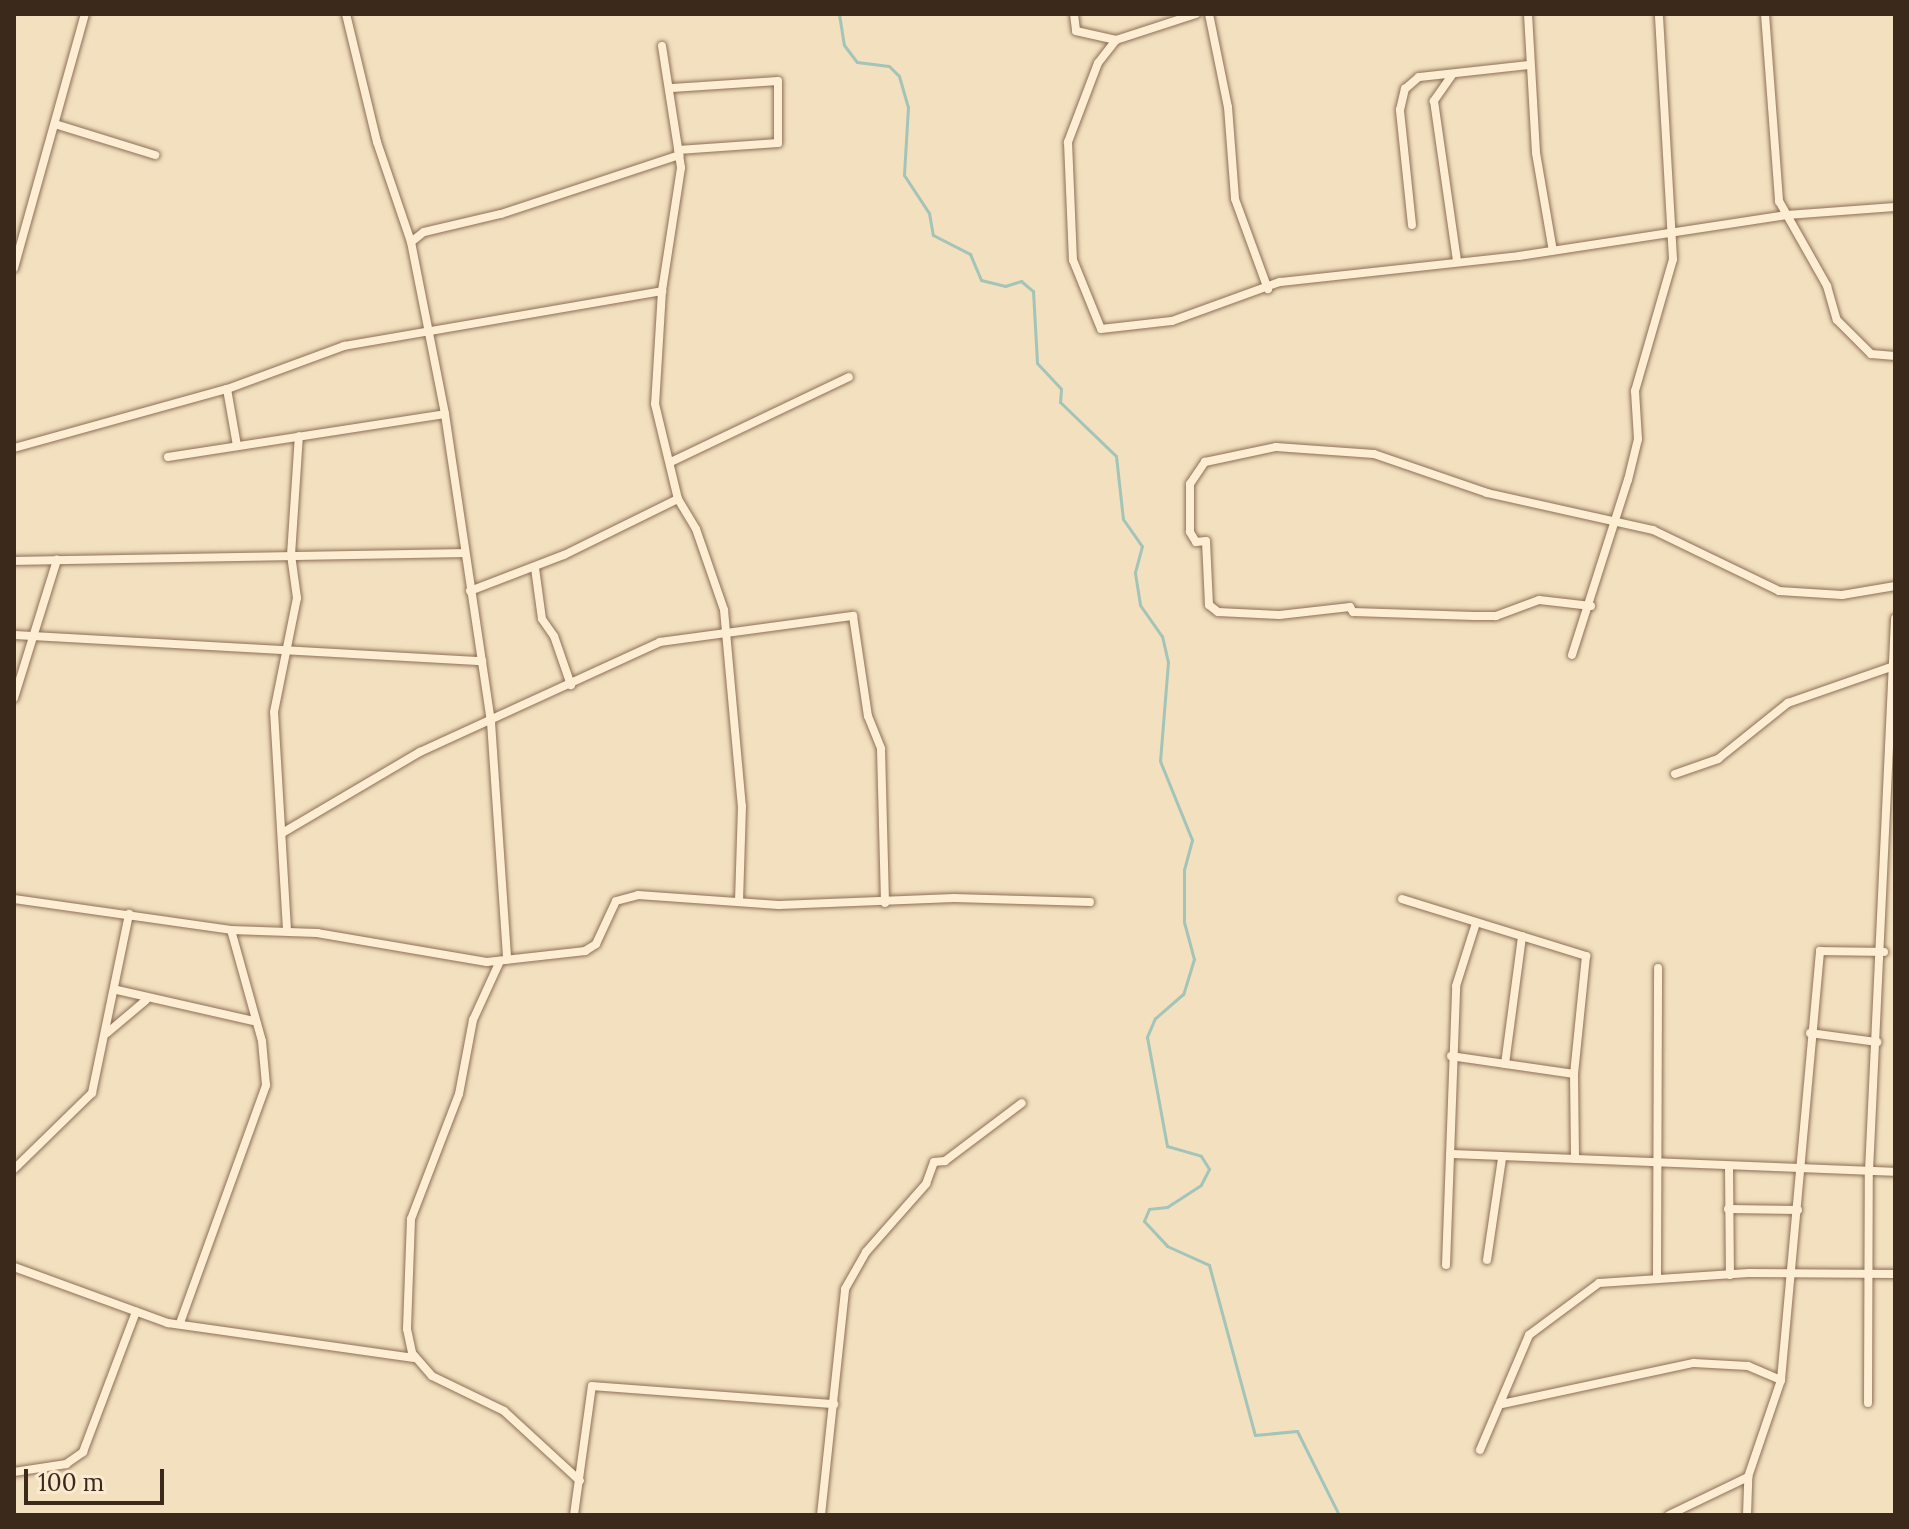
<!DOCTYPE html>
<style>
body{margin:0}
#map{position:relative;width:1909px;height:1529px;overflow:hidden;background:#f2e0bf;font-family:Lora,serif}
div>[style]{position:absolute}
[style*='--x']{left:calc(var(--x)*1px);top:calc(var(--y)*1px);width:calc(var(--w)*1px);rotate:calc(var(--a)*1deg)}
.stream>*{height:3px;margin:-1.5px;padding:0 1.5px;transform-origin:1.5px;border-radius:1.5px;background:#a3c4b8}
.roads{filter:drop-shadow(0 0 2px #8d6f56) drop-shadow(0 0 2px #8d6f56)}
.street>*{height:8px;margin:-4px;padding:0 4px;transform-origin:4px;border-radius:4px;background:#fcedd3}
span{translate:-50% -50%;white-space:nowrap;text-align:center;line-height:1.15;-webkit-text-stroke:7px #f9ead0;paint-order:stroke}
.frame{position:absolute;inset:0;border:16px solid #3b291c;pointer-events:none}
.scale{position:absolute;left:24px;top:1469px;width:140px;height:36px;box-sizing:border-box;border:4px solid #3b291c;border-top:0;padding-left:10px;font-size:24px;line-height:28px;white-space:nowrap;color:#3b291c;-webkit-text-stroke:6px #f9ead0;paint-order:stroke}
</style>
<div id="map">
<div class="stream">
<div style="--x:839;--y:14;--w:31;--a:81"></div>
<div style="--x:844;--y:45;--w:21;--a:53"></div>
<div style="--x:857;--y:62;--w:32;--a:7"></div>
<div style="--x:889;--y:66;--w:14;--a:45"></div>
<div style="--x:899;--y:76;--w:32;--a:74"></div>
<div style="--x:908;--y:107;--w:68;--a:93.4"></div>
<div style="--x:904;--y:175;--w:45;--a:56.7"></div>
<div style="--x:929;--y:213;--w:22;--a:80"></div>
<div style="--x:933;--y:235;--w:42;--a:27.2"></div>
<div style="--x:970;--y:254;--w:28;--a:67"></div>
<div style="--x:981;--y:280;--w:25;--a:14"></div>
<div style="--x:1005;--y:286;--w:17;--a:-17"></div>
<div style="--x:1021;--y:281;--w:16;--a:40"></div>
<div style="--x:1033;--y:291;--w:72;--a:86.8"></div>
<div style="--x:1037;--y:363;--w:35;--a:47"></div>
<div style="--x:1061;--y:389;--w:13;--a:94"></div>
<div style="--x:1060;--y:402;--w:78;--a:44"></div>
<div style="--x:1116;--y:456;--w:63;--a:83.7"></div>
<div style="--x:1123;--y:519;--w:33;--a:55"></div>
<div style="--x:1142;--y:546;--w:28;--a:105"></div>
<div style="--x:1135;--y:573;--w:32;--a:81"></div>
<div style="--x:1140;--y:605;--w:38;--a:55"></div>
<div style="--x:1162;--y:636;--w:27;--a:77"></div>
<div style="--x:1168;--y:662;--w:99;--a:94.6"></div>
<div style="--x:1160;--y:761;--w:85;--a:67.9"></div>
<div style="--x:1192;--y:840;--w:30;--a:105"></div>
<div style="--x:1184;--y:869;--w:53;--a:90"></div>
<div style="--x:1184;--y:922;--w:38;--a:75"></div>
<div style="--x:1194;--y:959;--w:37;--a:107"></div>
<div style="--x:1183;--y:994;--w:37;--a:139"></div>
<div style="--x:1155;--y:1018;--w:21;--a:113"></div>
<div style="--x:1147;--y:1037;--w:111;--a:79.6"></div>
<div style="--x:1167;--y:1146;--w:35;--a:16"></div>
<div style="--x:1201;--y:1156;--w:15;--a:58"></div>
<div style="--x:1209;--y:1169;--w:18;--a:117"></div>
<div style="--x:1201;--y:1185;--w:40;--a:147.1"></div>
<div style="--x:1167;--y:1207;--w:18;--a:174"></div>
<div style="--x:1149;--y:1209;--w:13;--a:113"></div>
<div style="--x:1144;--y:1221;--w:34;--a:47"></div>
<div style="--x:1167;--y:1246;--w:46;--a:24.3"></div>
<div style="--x:1209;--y:1265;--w:176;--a:74.9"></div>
<div style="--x:1255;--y:1435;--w:42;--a:-5.4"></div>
<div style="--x:1297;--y:1431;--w:94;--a:63.4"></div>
</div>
<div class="roads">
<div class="street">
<div style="--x:346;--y:14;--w:132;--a:76.4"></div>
<div style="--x:377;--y:142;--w:106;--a:71.2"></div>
<div style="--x:411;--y:242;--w:175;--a:78.8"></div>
<div style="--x:445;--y:414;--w:311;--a:81.5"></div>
<div style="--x:491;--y:722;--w:238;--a:86.1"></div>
<div style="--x:1074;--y:14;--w:17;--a:83"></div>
<div style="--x:1076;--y:31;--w:41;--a:12.7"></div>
<div style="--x:1116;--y:40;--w:84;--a:-18"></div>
<div style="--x:1209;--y:14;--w:95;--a:78.5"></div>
<div style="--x:1228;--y:107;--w:92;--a:85.6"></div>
<div style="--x:1235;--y:199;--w:96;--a:69.9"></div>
<div style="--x:1528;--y:14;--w:139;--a:86.7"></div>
<div style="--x:1536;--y:153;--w:99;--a:80.2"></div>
<div style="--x:1765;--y:14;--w:188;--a:85.7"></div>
<div style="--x:1779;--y:201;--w:98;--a:60.5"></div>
<div style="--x:1827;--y:286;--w:35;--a:74"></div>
<div style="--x:1837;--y:320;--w:48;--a:45"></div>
<div style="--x:1871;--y:354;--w:24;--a:5"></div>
<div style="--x:1116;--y:40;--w:29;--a:128"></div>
<div style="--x:1098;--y:63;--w:85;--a:110.8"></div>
<div style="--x:1068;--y:142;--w:118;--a:87.6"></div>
<div style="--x:1073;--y:260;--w:74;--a:67.9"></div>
<div style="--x:1101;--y:329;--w:71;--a:-6.4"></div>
<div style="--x:1172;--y:321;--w:115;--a:-19.9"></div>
<div style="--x:1280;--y:282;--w:240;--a:-6.2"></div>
<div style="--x:1519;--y:256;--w:271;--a:-8.7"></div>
<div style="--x:1787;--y:215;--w:108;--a:-4.2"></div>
<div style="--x:662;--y:46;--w:123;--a:81.1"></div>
<div style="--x:681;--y:168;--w:124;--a:98.8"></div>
<div style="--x:662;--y:291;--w:113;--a:93.5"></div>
<div style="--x:655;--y:404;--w:98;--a:76.4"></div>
<div style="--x:678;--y:499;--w:35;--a:59"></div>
<div style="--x:696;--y:529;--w:86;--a:70.9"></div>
<div style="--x:724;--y:610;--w:197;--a:84.8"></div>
<div style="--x:742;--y:806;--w:96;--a:91.8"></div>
<div style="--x:1452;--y:75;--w:32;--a:125"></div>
<div style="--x:1434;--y:101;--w:162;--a:81.8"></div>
<div style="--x:672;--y:88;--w:106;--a:-3.8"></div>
<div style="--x:778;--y:81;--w:62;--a:90"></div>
<div style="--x:778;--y:143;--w:100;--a:176"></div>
<div style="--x:55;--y:124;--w:105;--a:17.2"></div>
<div style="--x:1412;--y:225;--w:116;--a:-96"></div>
<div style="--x:1400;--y:110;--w:22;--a:-77"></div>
<div style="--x:1405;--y:89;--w:18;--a:-41"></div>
<div style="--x:1419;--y:77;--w:111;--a:-6.2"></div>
<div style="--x:411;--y:242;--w:16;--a:-38"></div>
<div style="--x:424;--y:232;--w:79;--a:-13.2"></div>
<div style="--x:501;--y:214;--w:188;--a:-18.3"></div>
<div style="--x:14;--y:268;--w:264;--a:-74.4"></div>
<div style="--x:227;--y:389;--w:58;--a:80"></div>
<div style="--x:14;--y:448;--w:221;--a:-15.5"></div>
<div style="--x:227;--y:389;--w:125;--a:-20.2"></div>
<div style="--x:344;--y:346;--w:323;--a:-9.8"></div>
<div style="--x:168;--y:457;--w:280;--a:-8.8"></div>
<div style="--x:671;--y:462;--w:197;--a:-25.5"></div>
<div style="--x:14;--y:561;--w:449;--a:-1"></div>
<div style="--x:535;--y:568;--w:51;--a:82.2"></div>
<div style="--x:542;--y:619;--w:21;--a:55"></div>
<div style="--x:554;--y:636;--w:52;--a:70.9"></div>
<div style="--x:470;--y:591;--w:101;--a:-21"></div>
<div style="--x:564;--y:555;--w:127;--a:-26.2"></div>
<div style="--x:1591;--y:606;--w:52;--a:-173.4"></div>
<div style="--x:1539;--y:600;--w:46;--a:159.6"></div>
<div style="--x:1496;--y:616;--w:22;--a:180"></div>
<div style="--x:1474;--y:616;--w:121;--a:-178.1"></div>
<div style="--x:1353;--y:612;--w:6;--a:-121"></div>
<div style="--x:1350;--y:607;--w:71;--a:173.6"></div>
<div style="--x:1279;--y:615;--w:61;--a:-177.2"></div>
<div style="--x:1218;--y:612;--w:11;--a:-142"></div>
<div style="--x:1209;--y:605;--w:64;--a:-92.7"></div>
<div style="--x:1206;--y:541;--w:10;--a:174"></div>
<div style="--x:1196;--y:542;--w:12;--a:-121"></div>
<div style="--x:1190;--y:532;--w:48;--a:-90"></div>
<div style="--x:1190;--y:484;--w:27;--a:-56"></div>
<div style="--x:1205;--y:462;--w:73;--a:-11.9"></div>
<div style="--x:1276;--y:447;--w:98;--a:4.1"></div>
<div style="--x:1374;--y:454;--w:120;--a:19"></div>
<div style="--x:1487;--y:493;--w:170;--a:12.6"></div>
<div style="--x:1653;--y:530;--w:140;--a:25.8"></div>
<div style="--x:1779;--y:591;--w:63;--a:3.6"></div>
<div style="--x:1842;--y:595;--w:54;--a:-9.6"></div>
<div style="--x:14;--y:635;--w:469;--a:3.2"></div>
<div style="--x:1572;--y:655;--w:184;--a:-72.3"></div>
<div style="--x:1628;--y:480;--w:42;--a:-76.3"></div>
<div style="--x:1638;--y:439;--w:48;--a:-93.6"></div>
<div style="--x:1635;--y:391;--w:137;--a:-73.9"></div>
<div style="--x:1673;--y:259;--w:245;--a:-93.3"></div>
<div style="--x:14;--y:698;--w:145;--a:-72.7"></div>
<div style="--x:1675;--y:774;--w:46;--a:-19.2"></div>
<div style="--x:1718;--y:759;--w:90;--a:-38.7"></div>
<div style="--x:1788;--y:703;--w:109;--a:-19.3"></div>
<div style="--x:284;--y:832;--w:158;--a:-30.5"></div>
<div style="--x:420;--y:752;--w:264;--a:-24.6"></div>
<div style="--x:660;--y:642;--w:195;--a:-7.7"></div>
<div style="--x:853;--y:616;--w:101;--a:81.5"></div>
<div style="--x:868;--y:716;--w:35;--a:68"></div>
<div style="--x:881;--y:749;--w:154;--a:88.5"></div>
<div style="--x:14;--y:899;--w:219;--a:8.1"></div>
<div style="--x:231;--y:930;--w:86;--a:2"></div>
<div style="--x:317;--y:933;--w:172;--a:9.7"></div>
<div style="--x:487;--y:962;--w:99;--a:-6.4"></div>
<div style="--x:585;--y:951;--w:13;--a:-32"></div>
<div style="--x:596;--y:944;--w:47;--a:-65.1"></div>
<div style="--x:616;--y:901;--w:23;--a:-15"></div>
<div style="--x:638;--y:895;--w:141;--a:4.1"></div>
<div style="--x:779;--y:905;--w:175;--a:-2.3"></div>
<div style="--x:954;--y:898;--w:136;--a:1.7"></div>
<div style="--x:1402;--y:899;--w:193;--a:17.2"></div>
<div style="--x:1586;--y:956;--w:119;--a:95.8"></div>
<div style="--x:1574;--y:1074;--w:85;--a:89.3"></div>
<div style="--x:287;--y:930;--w:218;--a:-93.4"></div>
<div style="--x:274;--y:712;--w:116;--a:-78.6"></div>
<div style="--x:297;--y:598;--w:43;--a:-97.9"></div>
<div style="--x:291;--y:555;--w:119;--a:-86.2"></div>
<div style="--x:500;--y:961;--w:65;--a:114.6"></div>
<div style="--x:473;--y:1020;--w:75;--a:100.7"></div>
<div style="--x:459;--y:1094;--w:134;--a:111"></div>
<div style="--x:411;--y:1219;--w:110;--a:92.1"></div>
<div style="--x:407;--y:1329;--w:25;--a:78"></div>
<div style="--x:412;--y:1353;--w:30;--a:49"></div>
<div style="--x:432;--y:1376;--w:80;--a:25.9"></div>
<div style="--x:504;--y:1411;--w:103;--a:42.6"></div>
<div style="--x:117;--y:990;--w:140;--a:12.8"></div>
<div style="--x:107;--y:1033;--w:51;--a:-40.2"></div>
<div style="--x:1810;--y:1033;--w:68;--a:7.7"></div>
<div style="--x:1451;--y:1056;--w:124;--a:8.3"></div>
<div style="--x:1505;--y:1064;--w:129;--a:-82.4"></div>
<div style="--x:1450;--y:1154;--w:445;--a:2.3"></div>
<div style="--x:1729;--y:1166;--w:109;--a:89.5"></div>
<div style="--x:14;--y:1169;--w:109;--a:-44.3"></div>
<div style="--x:92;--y:1093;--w:183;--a:-78.3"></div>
<div style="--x:1728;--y:1209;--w:70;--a:0.8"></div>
<div style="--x:1487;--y:1260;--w:103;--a:-81.6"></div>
<div style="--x:1446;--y:1265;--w:279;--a:-87.9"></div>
<div style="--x:1456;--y:986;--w:66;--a:-72.4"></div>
<div style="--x:14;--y:1267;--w:164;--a:20"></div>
<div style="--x:168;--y:1323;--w:248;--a:8.1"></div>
<div style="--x:1657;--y:1276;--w:308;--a:-89.8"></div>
<div style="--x:180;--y:1323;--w:253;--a:-70.1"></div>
<div style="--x:266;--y:1085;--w:44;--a:-95.2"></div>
<div style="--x:262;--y:1041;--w:115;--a:-105.6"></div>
<div style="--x:1868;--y:1403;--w:232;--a:-89.8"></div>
<div style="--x:1869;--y:1171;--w:553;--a:-87.3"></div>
<div style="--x:1502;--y:1404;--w:196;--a:-12.1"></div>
<div style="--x:1694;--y:1363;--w:54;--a:3.2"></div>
<div style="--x:1748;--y:1366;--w:36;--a:23"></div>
<div style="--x:1480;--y:1450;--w:125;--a:-66.9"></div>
<div style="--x:1529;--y:1335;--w:87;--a:-36.6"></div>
<div style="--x:1599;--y:1283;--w:150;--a:-3.8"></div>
<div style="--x:1749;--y:1273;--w:146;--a:0.4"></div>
<div style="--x:14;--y:1472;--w:53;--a:-8.7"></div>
<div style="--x:66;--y:1464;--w:21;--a:-35"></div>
<div style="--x:83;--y:1452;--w:150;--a:-69.3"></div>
<div style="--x:574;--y:1515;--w:130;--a:-82.1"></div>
<div style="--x:592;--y:1386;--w:243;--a:4.3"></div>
<div style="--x:821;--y:1515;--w:227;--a:-83.9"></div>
<div style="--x:845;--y:1289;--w:43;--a:-60.4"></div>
<div style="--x:866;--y:1252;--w:91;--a:-48.6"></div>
<div style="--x:926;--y:1184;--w:23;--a:-70"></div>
<div style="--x:934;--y:1162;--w:11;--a:-5"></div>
<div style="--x:945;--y:1161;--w:96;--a:-37"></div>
<div style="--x:1669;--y:1515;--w:88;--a:-25.7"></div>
<div style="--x:1747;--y:1515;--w:38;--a:-88"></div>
<div style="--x:1748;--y:1477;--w:102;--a:-71.2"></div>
<div style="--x:1781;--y:1380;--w:431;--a:-84.8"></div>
<div style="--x:1820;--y:951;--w:64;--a:0.9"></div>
</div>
</div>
<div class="frame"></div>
<div class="scale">100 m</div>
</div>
